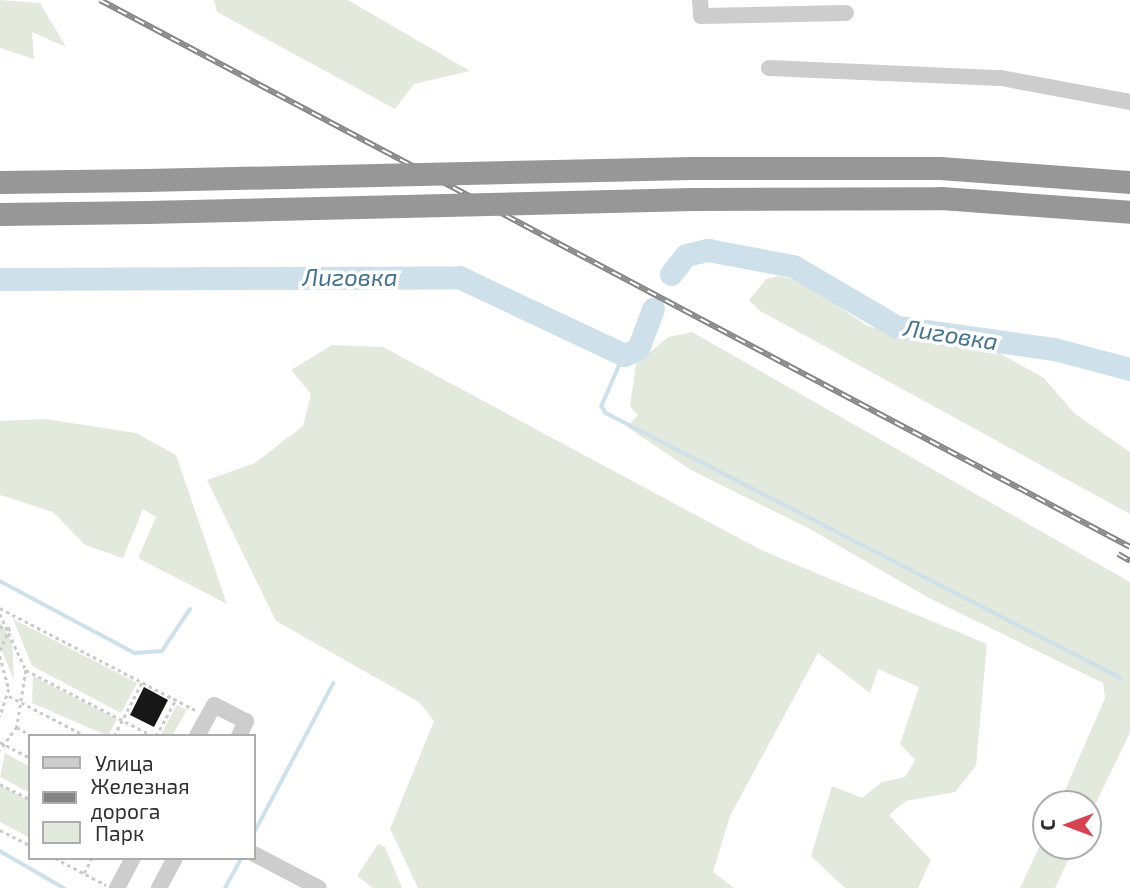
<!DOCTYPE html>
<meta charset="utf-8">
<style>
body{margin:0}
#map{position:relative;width:1130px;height:888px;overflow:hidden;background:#fff;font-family:"Exo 2",sans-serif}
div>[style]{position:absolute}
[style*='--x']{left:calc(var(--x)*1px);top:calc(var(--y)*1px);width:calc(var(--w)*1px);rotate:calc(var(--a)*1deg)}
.green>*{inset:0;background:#e4e9dd}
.stream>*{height:3.5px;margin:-1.75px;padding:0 1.75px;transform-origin:1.75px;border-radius:1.75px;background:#cee0ea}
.river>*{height:23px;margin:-11.5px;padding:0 11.5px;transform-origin:11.5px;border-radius:11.5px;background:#cee0ea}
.building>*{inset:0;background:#171717}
.path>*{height:2.5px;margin-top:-1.25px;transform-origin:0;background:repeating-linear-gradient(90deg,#cacaca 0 3.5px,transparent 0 7px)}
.minor>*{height:16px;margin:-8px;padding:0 8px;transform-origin:8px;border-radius:8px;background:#cdcdcd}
.highway>*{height:23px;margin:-11.5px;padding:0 11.5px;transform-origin:11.5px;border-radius:11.5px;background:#979797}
.rail>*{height:6px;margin-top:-3px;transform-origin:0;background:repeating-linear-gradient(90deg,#fff 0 10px,#858585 0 20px);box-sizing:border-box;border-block:2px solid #858585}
.highway-bridge>*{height:23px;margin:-11.5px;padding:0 11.5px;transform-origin:11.5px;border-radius:11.5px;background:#979797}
span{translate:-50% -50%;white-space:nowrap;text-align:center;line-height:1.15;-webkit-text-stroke:7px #fff;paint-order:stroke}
.water-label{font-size:24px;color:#45738c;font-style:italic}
.legend{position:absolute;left:28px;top:734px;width:228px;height:126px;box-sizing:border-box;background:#fff;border:2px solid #acacac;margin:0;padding:9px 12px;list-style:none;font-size:21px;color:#303030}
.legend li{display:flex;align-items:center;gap:14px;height:35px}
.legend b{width:35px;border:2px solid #acacac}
.north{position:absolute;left:1032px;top:790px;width:70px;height:70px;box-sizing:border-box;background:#fff;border:2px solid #acacac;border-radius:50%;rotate:270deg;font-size:19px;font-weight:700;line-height:28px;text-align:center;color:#303030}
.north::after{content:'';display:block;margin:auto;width:24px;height:32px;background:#d64454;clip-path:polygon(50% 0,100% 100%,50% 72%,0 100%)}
</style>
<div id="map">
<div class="green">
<div style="clip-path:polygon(0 0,40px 3px,66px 47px,32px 32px,34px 59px,0 48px)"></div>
<div style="clip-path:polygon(214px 0,348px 0,470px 71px,414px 84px,395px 109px,217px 12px)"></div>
<div style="clip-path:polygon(779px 276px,800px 281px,868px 326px,903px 337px,992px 349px,1044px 378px,1074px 413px,1130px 452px,1130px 514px,760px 311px,749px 300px,766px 279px)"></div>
<div style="clip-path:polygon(692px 332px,1130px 582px,1130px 733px,1088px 819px,1088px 804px,1059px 804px,1105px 698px,1103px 683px,929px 598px,810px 529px,691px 470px,627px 427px,638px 415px,630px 406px,636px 364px,668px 337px)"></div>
<div style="clip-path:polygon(332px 345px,383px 347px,761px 550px,987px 644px,976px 766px,955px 792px,906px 801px,889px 815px,931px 860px,918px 888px,845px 888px,811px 856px,832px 786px,862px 798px,882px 782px,905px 777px,915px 760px,900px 744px,919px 687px,878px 669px,870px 693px,818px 653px,730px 816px,713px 872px,734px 888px,418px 888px,390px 829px,434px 721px,419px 702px,276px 621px,207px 480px,255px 463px,303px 426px,311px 394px,291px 370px)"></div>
<div style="clip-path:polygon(45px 419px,136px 433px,176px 455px,227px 604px,138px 558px,156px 517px,143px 509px,123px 558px,85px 545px,53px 512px,0 495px,0 421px)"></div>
<div style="clip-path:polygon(13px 619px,137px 683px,121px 713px,32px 666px)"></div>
<div style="clip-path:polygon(0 622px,12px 642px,14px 680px,0 646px)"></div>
<div style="clip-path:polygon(33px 676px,117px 719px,108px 736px,32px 703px)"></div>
<div style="clip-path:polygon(177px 705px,187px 710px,172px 736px,160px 736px)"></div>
<div style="clip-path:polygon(5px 753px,30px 767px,30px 793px,0 777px)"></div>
<div style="clip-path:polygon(0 785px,30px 801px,30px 838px,0 822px)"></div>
<div style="clip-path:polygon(1046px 832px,1046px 846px,1075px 846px,1055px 888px,1020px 888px)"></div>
<div style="clip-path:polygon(378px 844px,385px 847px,402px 888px,373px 888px,357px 876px)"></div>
</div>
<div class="stream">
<div style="--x:624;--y:355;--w:56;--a:113.3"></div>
<div style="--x:602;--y:406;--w:8;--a:60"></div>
<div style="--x:606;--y:413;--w:579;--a:27.23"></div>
<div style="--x:0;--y:581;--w:153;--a:28.1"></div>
<div style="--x:135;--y:653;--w:27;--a:-4"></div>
<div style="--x:162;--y:651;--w:50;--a:-56.3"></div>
<div style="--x:254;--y:833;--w:169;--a:-62.1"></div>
<div style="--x:0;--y:851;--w:74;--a:30"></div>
<div style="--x:225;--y:888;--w:33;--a:-61"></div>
</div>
<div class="river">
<div style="--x:671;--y:274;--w:24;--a:-52"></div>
<div style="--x:686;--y:255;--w:23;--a:-13"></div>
<div style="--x:708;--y:250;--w:86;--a:10.7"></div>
<div style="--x:793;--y:266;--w:121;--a:30.4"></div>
<div style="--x:897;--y:327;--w:159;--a:8"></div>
<div style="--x:1054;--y:349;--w:79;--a:14.7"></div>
<div style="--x:0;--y:279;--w:459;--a:-0.2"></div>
<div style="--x:459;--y:277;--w:183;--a:25.3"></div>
<div style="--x:624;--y:355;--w:15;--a:-23"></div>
<div style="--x:638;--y:349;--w:43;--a:-69.4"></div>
</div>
<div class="building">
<div style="clip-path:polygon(144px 687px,168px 700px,154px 727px,130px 715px)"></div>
</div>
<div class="path">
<div style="--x:0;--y:608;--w:220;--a:27.6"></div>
<div style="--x:0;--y:614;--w:62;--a:65.1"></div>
<div style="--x:26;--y:670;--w:58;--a:99"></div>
<div style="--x:17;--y:727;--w:29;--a:126"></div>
<div style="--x:0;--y:627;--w:10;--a:6"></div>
<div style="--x:10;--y:628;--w:26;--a:113"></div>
<div style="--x:0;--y:656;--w:34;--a:75"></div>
<div style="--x:9;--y:689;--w:29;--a:108"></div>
<div style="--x:26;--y:670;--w:143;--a:27.5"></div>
<div style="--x:9;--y:696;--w:87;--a:27.5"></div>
<div style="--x:17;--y:727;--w:17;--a:31"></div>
<div style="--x:114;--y:736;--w:61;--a:-62.6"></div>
<div style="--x:156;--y:736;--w:42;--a:-61.6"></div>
<div style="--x:0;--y:742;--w:34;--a:28"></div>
<div style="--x:0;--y:784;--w:34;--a:27"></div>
<div style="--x:0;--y:830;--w:34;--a:27"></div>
<div style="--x:55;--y:858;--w:58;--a:27.9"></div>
<div style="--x:84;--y:873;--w:17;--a:-62"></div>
</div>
<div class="minor">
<div style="--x:700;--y:0;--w:16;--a:86"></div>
<div style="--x:701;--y:16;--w:145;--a:-1.2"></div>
<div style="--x:769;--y:68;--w:232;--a:2.5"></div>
<div style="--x:1001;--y:78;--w:131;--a:10.5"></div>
<div style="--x:197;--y:736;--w:35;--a:-61"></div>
<div style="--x:214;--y:705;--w:36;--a:27"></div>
<div style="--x:246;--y:721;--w:17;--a:115"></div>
<div style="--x:254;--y:854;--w:73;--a:27.6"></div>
<div style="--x:117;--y:888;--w:34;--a:-62"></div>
<div style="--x:159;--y:888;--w:34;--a:-62"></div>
</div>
<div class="highway">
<div style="--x:692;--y:168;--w:248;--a:0"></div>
<div style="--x:940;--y:168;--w:191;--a:4.2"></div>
<div style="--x:0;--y:182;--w:146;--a:-0.8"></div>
<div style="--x:693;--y:199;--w:248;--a:-0.2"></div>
<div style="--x:941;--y:198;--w:190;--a:4.2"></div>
<div style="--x:0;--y:214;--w:147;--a:-0.8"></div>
</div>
<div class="rail">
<div style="--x:100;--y:0;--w:1166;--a:27.97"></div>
<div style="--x:1118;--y:554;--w:14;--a:30"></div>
</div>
<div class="highway-bridge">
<div style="--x:146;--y:180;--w:546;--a:-1.26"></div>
<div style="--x:147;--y:212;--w:546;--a:-1.36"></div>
</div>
<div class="water-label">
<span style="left:350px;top:277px">Лиговка</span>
<span style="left:951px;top:334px;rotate:9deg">Лиговка</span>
</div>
<ul class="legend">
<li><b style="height:9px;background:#cdcdcd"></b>Улица</li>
<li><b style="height:9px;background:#858585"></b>Железная дорога</li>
<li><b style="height:19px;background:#e4e9dd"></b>Парк</li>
</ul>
<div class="north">С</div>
</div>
